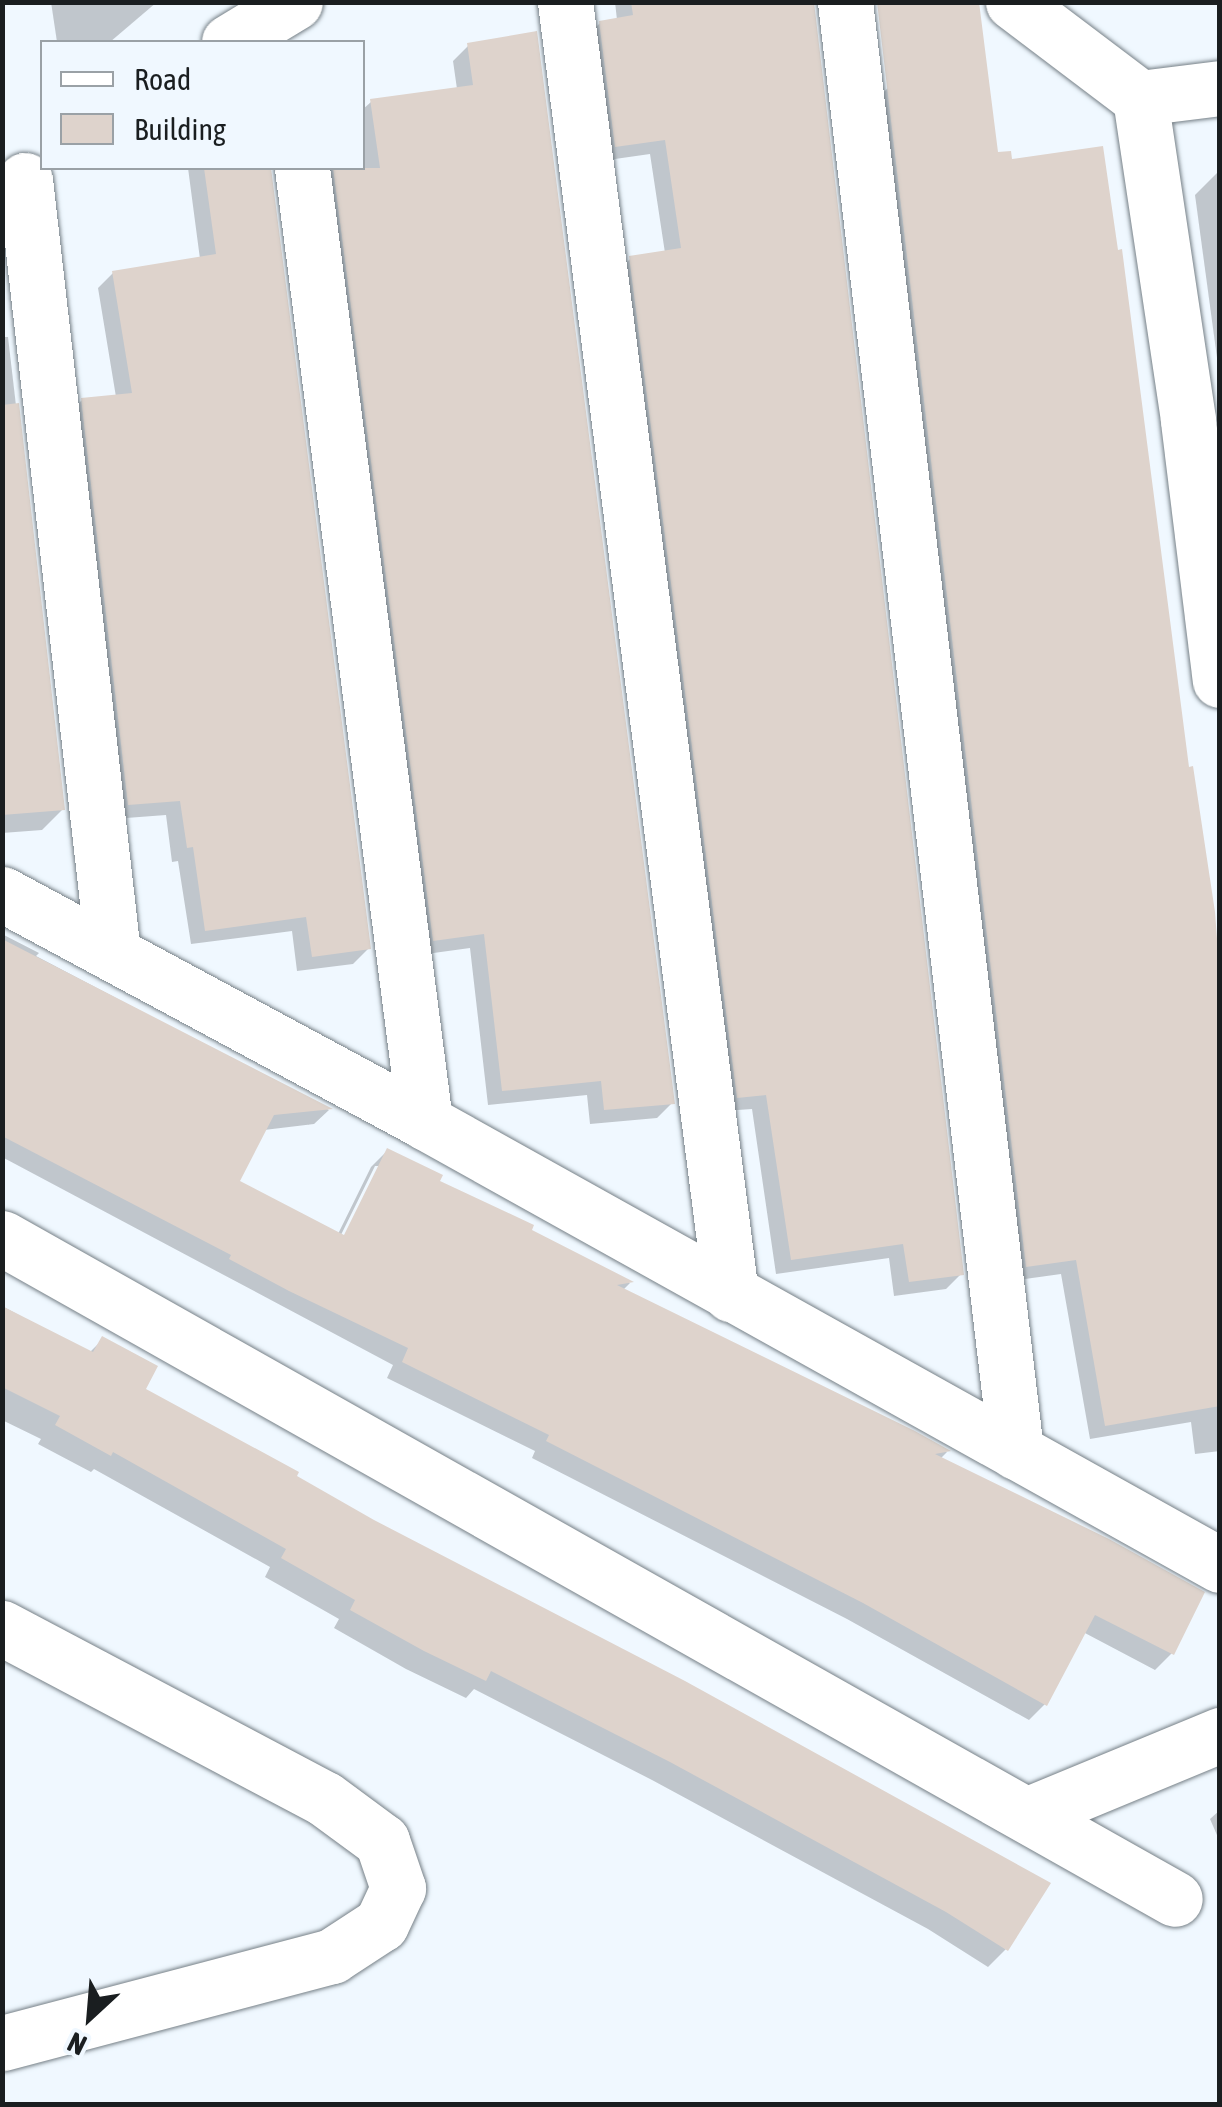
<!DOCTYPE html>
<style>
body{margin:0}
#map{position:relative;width:1222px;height:2107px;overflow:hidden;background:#f0f8ff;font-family:"Asap Condensed",sans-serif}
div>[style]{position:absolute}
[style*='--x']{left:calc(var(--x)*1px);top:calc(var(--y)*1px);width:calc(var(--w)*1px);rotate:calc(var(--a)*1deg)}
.shadow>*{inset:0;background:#0003}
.building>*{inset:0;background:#ded3cc}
.roads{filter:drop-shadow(0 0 2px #768087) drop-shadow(0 0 2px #768087)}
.minor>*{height:55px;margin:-27.5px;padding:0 27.5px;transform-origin:27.5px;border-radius:27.5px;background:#fff}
span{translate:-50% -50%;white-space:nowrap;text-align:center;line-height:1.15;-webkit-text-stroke:8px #f0f8ff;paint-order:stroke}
.frame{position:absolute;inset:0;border:5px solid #1a1e20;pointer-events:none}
.legend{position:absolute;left:40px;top:40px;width:325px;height:130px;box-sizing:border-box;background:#f0f8ff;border:2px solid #9aa1a6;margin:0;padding:12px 18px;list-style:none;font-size:30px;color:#1a1e20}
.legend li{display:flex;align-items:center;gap:20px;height:50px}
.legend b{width:50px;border:2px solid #9aa1a6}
.north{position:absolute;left:40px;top:1967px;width:100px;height:100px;-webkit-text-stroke:8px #f0f8ff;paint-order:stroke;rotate:206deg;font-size:28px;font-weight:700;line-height:40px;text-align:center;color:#1a1e20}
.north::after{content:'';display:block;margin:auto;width:35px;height:45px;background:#1a1e20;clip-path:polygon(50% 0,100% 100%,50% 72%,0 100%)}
</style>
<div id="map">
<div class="shadow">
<div style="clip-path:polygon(51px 2px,157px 2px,110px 42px,57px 42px)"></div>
<div style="clip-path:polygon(615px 2px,812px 2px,961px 1274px,946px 1289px,894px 1296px,889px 1258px,776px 1274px,752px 1109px,723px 1111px,615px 274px,630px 259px,665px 253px,650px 154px,601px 161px,585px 38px,600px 23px,617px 20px)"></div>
<div style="clip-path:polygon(468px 46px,672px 1103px,657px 1118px,590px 1124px,587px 1095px,488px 1105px,470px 948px,419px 955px,313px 168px,362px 168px,362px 110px,371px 102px,457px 89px,453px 61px)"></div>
<div style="clip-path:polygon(888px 88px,995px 155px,1220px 997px,1220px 1451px,1195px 1454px,1191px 1422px,1090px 1439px,1061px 1274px,1011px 1281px,872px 103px)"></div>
<div style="clip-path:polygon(188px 168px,269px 168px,369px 948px,353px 964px,297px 971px,292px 931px,191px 944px,178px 861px,172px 862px,166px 815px,113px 819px,67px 415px,82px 400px,116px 397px,98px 288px,113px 273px,200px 259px)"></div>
<div style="clip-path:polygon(1220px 170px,1220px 380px,1195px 195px)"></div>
<div style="clip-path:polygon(2px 337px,8px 337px,63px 809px,42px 830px,2px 833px)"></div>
<div style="clip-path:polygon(evenodd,2px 934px,39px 953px,36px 956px,329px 1110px,314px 1124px,264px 1130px,236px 1182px,338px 1234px,371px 1167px,387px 1151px,436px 1182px,630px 1283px,623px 1290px,947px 1452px,940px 1459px,1172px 1653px,1155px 1670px,1083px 1632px,1045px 1704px,1029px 1720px,847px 1619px,532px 1458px,535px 1451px,387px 1378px,393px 1365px,2px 1157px,2px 934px,375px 1166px,380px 1166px,341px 1247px,336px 1245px,375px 1166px)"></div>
<div style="clip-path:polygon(2px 1306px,89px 1353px,103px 1339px,143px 1390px,294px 1477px,1006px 1949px,988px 1967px,928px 1929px,652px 1780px,474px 1689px,466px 1698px,406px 1669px,334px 1628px,339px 1619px,265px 1577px,270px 1567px,94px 1469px,91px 1472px,38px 1444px,41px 1439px,2px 1420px)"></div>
<div style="clip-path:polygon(1220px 1810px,1220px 1842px,1210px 1819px)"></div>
</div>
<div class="building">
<div style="clip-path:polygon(631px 2px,814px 2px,964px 1275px,909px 1282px,903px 1244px,791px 1260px,766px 1095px,737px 1098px,629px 256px,681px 248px,665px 140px,615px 147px,599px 21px,633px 15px)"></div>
<div style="clip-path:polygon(877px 2px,979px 2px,998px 152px,1011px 151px,1012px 159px,1103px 146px,1118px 250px,1122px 249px,1189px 767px,1193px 766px,1215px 912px,1220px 978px,1220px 1406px,1105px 1426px,1076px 1260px,1026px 1267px)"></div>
<div style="clip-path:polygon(537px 31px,675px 1104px,604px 1110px,601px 1081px,502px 1091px,484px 934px,433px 941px,333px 168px,380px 168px,370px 99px,473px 85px,467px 43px)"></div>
<div style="clip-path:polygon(204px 168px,271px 168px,371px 949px,312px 957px,306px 917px,205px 931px,193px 847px,187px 848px,180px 801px,128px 805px,81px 398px,132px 393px,112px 271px,216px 254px)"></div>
<div style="clip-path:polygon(19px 403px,65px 810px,2px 815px,2px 405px)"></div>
<div style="clip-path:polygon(2px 939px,333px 1109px,274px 1115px,240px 1181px,344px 1235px,387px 1148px,443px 1175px,440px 1181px,534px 1225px,532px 1230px,634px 1282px,617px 1285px,915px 1431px,951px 1451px,935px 1454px,1109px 1539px,1205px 1592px,1174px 1655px,1095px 1615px,1047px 1706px,863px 1603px,546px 1441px,549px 1435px,402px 1362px,408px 1348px,289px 1291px,229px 1259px,231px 1255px,2px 1136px)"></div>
<div style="clip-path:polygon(2px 1306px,93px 1352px,102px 1336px,158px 1366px,146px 1389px,299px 1472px,297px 1476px,374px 1520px,685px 1681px,1051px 1883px,1008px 1951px,946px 1912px,670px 1762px,491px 1671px,486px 1681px,424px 1651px,350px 1610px,355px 1600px,281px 1558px,286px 1549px,113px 1452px,111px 1456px,55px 1425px,60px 1416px,2px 1387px)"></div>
</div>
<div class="roads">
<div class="minor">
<div style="--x:565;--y:2;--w:1303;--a:82.68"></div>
<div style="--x:845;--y:2;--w:1460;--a:83.27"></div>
<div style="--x:1013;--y:2;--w:159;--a:37.1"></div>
<div style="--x:1140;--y:98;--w:327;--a:81.5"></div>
<div style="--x:1188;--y:421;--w:261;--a:83"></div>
<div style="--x:229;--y:42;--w:77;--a:-31.2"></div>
<div style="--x:1140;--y:98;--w:81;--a:-7.1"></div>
<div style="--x:302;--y:168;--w:962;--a:82.65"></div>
<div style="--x:25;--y:180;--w:778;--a:83.51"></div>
<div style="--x:2;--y:894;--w:481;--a:28.3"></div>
<div style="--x:425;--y:1122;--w:910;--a:29.13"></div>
<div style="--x:2;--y:1238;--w:1346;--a:29.4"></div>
<div style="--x:2;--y:1628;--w:365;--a:27.9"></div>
<div style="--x:325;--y:1799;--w:71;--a:36.4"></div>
<div style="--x:382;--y:1841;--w:50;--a:71.2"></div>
<div style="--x:398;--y:1888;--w:40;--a:115"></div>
<div style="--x:381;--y:1924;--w:59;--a:146.9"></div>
<div style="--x:332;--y:1956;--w:341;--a:165.2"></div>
<div style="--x:1029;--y:1814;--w:207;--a:-22.5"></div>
</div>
</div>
<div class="frame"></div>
<ul class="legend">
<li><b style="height:12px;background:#fff"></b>Road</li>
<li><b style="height:28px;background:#ded3cc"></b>Building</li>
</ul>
<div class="north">N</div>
</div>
